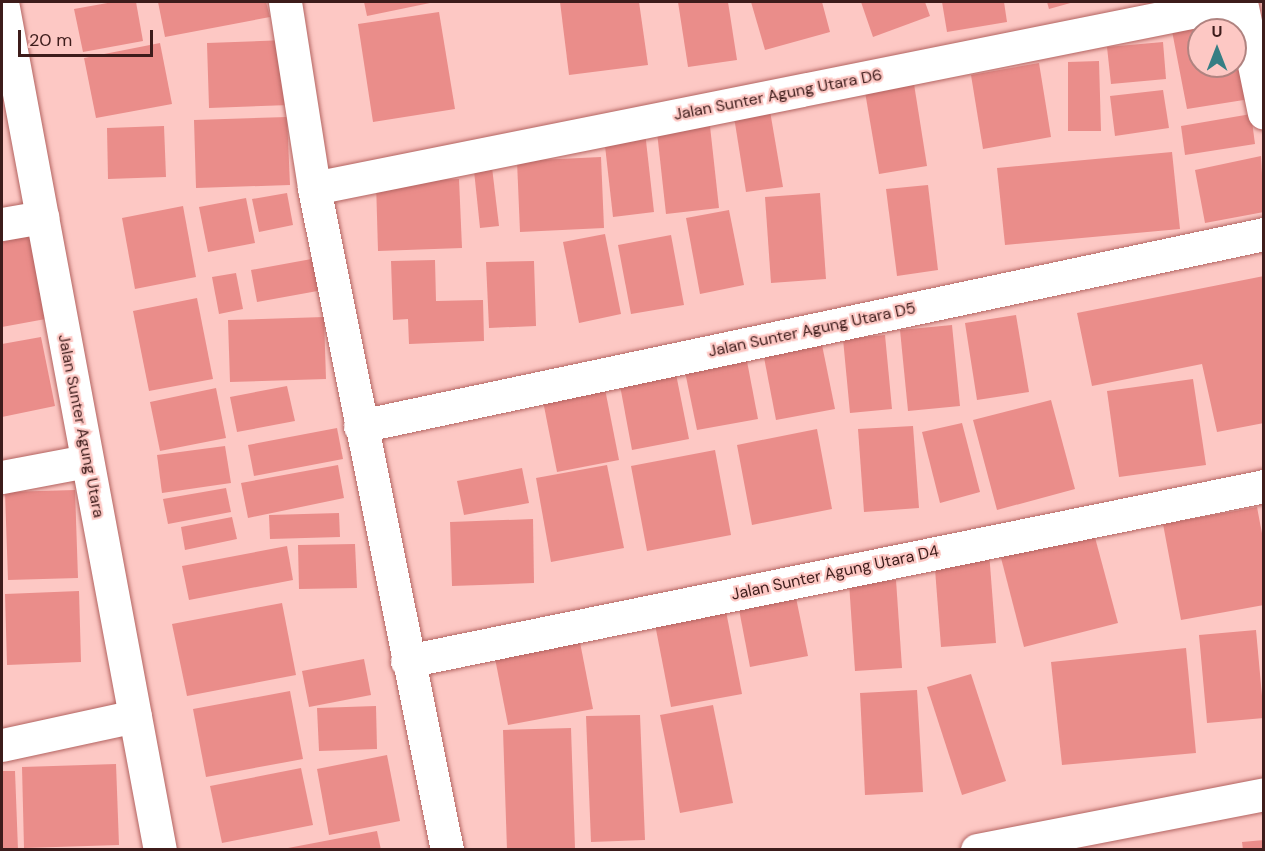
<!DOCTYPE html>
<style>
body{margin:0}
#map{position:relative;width:1265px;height:851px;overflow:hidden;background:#fdc8c4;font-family:"DM Sans",sans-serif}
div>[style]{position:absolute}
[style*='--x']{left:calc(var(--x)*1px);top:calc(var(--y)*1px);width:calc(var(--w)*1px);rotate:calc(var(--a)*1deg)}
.building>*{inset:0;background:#ea8d8a}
.roads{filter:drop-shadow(0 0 2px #b36461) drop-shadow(0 0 2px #b36461)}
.minor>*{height:33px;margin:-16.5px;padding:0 16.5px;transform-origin:16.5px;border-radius:16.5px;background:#fff}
span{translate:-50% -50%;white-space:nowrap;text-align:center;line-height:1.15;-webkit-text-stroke:4.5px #fdc8c4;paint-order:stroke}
.street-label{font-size:16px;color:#3d1c1b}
.frame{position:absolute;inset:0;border:3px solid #3d1c1b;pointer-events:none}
.north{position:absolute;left:1187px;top:18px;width:60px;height:60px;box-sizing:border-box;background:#fdc8c4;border:2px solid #b08380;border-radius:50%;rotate:0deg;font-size:16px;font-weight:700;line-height:24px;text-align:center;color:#3d1c1b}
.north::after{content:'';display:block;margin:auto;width:21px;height:27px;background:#367e84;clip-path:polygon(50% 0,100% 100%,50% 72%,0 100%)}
.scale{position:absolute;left:18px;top:30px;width:135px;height:27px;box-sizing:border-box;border:3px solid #3d1c1b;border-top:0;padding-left:8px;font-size:18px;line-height:21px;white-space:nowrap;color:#3d1c1b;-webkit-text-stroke:4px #fdc8c4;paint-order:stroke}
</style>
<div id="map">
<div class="building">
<div style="clip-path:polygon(113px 2px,136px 2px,143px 41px,83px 52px,74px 9px)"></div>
<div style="clip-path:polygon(158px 2px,266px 2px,270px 17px,165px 37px)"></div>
<div style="clip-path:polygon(364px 2px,430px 2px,430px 3px,367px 16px)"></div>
<div style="clip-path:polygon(560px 2px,639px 2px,648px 65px,569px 75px)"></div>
<div style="clip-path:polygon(678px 2px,728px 2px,737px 60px,688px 67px)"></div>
<div style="clip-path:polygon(751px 2px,822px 2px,830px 32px,765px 50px)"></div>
<div style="clip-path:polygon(861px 2px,925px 2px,930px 16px,873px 37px)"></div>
<div style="clip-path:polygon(942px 2px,1004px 2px,1007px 22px,947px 32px)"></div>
<div style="clip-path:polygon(1047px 2px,1074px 2px,1049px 9px)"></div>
<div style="clip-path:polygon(439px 12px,455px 109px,373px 122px,358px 24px)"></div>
<div style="clip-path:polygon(evenodd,1237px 20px,1250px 99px,1187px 109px,1172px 31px,1237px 20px,1199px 30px,1235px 30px,1235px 66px,1199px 66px,1199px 30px)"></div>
<div style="clip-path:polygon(287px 40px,290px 105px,209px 108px,207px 43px)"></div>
<div style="clip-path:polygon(1163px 42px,1166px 79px,1111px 84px,1107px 47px)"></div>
<div style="clip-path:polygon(160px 43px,172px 104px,96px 118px,84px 58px)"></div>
<div style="clip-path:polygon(1099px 61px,1101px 131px,1068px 131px,1068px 62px)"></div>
<div style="clip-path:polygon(1039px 63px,1051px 137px,983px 149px,971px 75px)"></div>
<div style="clip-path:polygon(914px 84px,927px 166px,879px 174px,865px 92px)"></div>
<div style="clip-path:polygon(1163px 90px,1169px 128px,1115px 136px,1110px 96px)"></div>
<div style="clip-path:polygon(770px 111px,783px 187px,746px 192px,734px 117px)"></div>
<div style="clip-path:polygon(1251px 114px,1255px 144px,1185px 155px,1181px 126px)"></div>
<div style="clip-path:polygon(287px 117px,290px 185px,196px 188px,194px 120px)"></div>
<div style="clip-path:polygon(709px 117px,719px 208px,666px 214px,656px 123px)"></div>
<div style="clip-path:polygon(164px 126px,166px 177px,108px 179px,107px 128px)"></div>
<div style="clip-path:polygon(645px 132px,654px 212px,613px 217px,604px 137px)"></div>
<div style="clip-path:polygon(1172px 152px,1180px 229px,1005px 245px,997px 168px)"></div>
<div style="clip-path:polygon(1261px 156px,1264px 212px,1205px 223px,1195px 170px)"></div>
<div style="clip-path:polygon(601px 157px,604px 228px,520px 232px,517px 161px)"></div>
<div style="clip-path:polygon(491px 159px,499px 226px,480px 228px,473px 161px)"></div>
<div style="clip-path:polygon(459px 179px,462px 248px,378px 251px,376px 182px)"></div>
<div style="clip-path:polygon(928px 185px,938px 270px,897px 276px,886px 189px)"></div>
<div style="clip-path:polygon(287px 193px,293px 225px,259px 232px,252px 199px)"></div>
<div style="clip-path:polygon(820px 193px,826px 279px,771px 283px,765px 197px)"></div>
<div style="clip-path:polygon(246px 198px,255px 243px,208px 252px,199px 207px)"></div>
<div style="clip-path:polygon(183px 206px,196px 277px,135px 289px,122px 218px)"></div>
<div style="clip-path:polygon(729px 210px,744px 285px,700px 294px,686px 218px)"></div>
<div style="clip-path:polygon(605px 234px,621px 314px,579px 323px,563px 242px)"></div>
<div style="clip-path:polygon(34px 235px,51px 318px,2px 327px,2px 242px)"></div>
<div style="clip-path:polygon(671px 235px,684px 305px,631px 314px,618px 245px)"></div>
<div style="clip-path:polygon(317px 258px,323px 290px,257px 302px,251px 270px)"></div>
<div style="clip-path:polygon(435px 260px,436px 301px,483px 300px,484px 341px,409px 344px,408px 319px,393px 320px,391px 261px)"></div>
<div style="clip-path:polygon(534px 261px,536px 326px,489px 328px,486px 262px)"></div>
<div style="clip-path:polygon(236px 273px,243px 309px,219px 314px,212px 277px)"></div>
<div style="clip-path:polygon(1264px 276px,1264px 423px,1217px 432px,1202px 364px,1092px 386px,1077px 313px)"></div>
<div style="clip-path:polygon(197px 298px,213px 379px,149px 391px,133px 311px)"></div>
<div style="clip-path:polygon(1016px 315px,1029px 392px,977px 400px,965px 323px)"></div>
<div style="clip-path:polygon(324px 317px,326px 379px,230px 382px,228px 320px)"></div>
<div style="clip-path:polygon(952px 325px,960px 406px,908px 411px,900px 330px)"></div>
<div style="clip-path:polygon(820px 335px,835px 409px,776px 420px,762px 347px)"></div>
<div style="clip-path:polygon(885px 335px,892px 409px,850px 413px,843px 339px)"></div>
<div style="clip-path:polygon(41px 337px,55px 406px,2px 417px,2px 344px)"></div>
<div style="clip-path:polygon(746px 356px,758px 419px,697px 430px,684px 367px)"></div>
<div style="clip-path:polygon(674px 364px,689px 439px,632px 450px,618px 375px)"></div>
<div style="clip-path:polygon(603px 379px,619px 460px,557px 472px,541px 391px)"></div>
<div style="clip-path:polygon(1193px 379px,1206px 465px,1119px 477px,1107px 391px)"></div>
<div style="clip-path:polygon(287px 386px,295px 421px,237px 432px,230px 397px)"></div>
<div style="clip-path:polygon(216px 388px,226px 438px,160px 451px,150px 402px)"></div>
<div style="clip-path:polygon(1051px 400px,1075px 489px,997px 510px,973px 420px)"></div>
<div style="clip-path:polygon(962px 423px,980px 492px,940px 503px,922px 432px)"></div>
<div style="clip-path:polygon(913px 426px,919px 508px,864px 512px,858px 429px)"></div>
<div style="clip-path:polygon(337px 428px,343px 459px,254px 476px,248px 445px)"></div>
<div style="clip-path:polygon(817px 429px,832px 509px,752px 525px,737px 445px)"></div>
<div style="clip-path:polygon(225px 446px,231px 483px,162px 493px,157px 455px)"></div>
<div style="clip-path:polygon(715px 450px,731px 535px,647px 551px,631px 466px)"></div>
<div style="clip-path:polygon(338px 465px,344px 498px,248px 518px,241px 483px)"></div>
<div style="clip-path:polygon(607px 465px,624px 548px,551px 562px,536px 478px)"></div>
<div style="clip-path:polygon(522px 468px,529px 503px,464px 515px,457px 481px)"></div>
<div style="clip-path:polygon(226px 488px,231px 512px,168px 524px,163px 499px)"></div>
<div style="clip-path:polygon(75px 490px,78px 578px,8px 580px,5px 492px)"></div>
<div style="clip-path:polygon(1257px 507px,1264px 544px,1264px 605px,1181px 620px,1163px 524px)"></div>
<div style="clip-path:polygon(339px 513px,340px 537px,270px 539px,269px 515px)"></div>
<div style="clip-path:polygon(232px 517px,237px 539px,185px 550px,181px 527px)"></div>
<div style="clip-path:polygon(533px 519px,534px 583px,452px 586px,450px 522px)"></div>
<div style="clip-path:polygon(1093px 530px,1118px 623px,1024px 647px,1000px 554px)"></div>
<div style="clip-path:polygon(355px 544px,357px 588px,299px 589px,298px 545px)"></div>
<div style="clip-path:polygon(287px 546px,293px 580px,189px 600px,182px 566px)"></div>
<div style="clip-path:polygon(989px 552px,996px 643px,941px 647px,934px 556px)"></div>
<div style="clip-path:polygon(896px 580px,902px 668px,855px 671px,849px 583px)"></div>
<div style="clip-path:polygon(794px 588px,808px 656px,750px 667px,737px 599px)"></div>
<div style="clip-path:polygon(79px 591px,81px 662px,7px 665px,5px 594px)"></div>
<div style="clip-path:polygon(282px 603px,296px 675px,187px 696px,172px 624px)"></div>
<div style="clip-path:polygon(725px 606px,742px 694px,671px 707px,654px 619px)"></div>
<div style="clip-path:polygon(1256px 630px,1264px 718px,1207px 723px,1199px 635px)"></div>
<div style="clip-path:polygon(578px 632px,593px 709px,508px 725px,493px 648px)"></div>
<div style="clip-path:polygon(1186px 648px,1196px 753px,1062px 765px,1051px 662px)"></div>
<div style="clip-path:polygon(364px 659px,371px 695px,309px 707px,302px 671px)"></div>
<div style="clip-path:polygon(971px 674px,1006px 781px,962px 795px,927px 687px)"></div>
<div style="clip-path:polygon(917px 690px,923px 792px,865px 795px,860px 693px)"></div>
<div style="clip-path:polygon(290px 691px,303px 759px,206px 777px,193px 709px)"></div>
<div style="clip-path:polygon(713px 705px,733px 803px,680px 813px,660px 715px)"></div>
<div style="clip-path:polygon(376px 706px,377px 749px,319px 751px,317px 708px)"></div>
<div style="clip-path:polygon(640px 715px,645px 840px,591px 842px,586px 716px)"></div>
<div style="clip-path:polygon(571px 728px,575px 848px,507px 850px,503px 730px)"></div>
<div style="clip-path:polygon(387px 755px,400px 821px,329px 835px,317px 769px)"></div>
<div style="clip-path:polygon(116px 764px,119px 845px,24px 848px,22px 767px)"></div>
<div style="clip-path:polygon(301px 768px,313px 825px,222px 843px,210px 786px)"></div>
<div style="clip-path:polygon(2px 771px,15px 771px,18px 850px,2px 850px)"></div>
<div style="clip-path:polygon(377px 831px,381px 850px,288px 850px,288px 848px)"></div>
<div style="clip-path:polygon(1264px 840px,1264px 850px,1243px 850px,1242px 842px)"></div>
</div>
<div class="roads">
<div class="minor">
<div style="--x:2;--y:2;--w:863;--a:79.45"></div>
<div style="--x:285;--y:2;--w:188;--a:81.1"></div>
<div style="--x:314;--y:188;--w:675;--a:78.64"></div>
<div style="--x:1241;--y:2;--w:113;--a:78.3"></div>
<div style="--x:314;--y:188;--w:945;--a:-11.35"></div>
<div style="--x:2;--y:224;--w:41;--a:-9.9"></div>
<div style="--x:360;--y:426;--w:924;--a:-11.99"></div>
<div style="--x:2;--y:477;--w:86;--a:-10.7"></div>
<div style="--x:407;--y:661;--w:875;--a:-11.54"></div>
<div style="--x:2;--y:745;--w:136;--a:-12.3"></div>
<div style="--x:977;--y:850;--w:292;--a:-11"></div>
</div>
</div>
<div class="street-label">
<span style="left:778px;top:95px;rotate:-11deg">Jalan Sunter Agung Utara D6</span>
<span style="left:812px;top:330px;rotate:-12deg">Jalan Sunter Agung Utara D5</span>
<span style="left:81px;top:426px;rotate:79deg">Jalan Sunter Agung Utara</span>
<span style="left:835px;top:573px;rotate:-12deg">Jalan Sunter Agung Utara D4</span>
</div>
<div class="frame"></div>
<div class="north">U</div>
<div class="scale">20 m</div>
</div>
